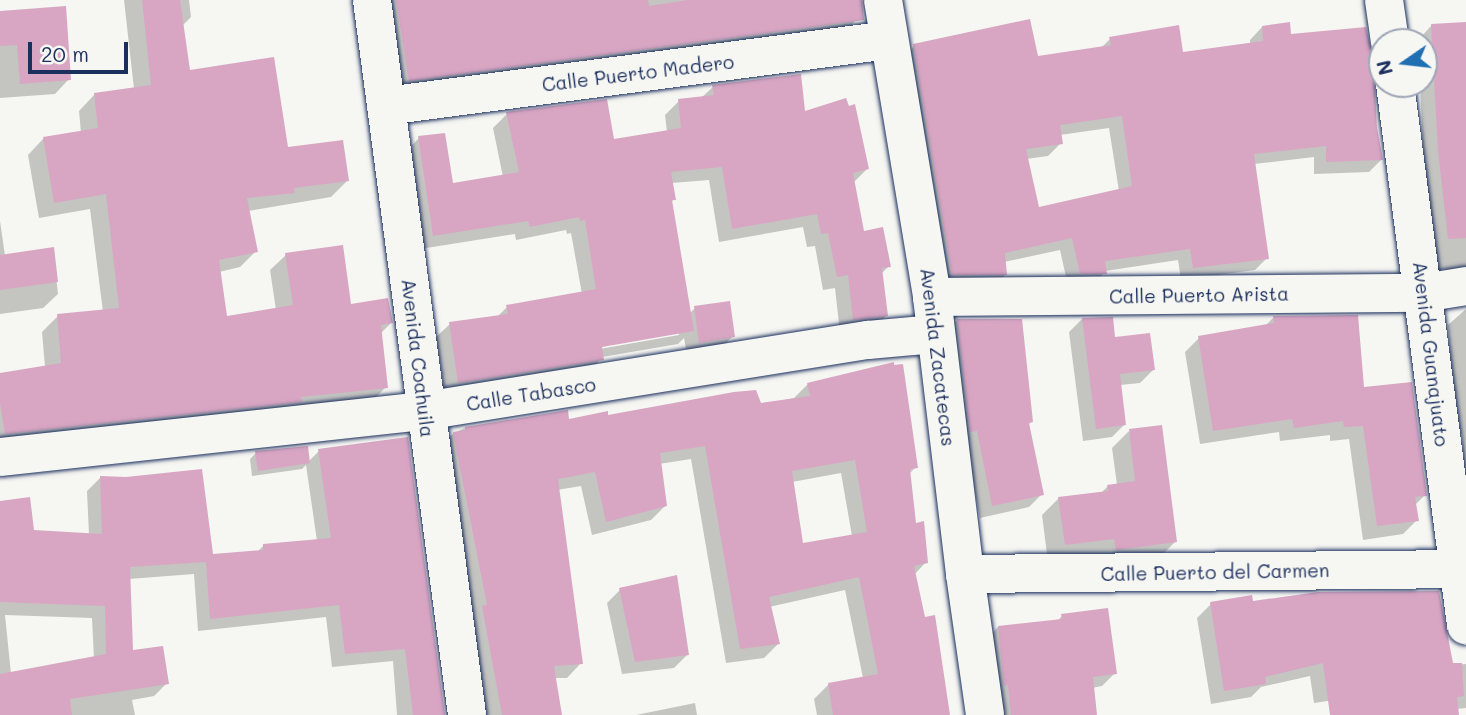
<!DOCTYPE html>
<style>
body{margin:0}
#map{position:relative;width:1466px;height:715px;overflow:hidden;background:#f6f6f2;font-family:Mali,sans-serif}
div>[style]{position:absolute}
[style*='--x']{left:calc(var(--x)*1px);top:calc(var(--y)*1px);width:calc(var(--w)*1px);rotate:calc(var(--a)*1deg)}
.shadow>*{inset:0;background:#0003}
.building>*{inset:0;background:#d8a6c3}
.roads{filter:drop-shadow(0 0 2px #1b2f5e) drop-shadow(0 0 2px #1b2f5e)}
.minor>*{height:38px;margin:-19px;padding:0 19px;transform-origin:19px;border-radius:19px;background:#f6f6f2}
span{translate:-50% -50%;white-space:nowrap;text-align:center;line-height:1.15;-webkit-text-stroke:5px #f6f6f2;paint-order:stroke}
.street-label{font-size:19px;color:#1b2f5e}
.north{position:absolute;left:1368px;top:28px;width:70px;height:70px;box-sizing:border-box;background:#f6f6f2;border:2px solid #9ea6b7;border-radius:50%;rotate:256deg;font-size:19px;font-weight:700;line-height:28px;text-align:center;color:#1b2f5e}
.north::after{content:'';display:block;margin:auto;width:24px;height:32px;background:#1f6fb2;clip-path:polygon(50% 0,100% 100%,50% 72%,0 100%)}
.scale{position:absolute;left:28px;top:42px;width:100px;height:32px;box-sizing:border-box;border:4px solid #1b2f5e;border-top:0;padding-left:9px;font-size:21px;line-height:24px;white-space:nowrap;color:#1b2f5e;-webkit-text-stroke:5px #f6f6f2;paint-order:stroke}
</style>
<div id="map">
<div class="shadow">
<div style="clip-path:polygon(124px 0,189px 0,191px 17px,182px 26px,189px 72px,286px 149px,347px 181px,331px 197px,248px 211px,256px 251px,240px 267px,219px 272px,225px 318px,276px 310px,270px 270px,286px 255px,349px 306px,391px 323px,380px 334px,386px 387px,370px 403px,0 448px,0 374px,45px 367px,42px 332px,58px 316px,103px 312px,90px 209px,39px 218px,28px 155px,43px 139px,81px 133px,79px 111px,94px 95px,134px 89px)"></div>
<div style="clip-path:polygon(382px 0,851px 0,855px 21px,844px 33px,398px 92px)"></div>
<div style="clip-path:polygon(0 13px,69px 79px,55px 94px,0 98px)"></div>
<div style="clip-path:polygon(1466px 24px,1466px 284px,1446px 279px,1445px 269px,1437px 270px,1424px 166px,1420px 84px,1424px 84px,1424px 42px,1418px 40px,1432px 25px)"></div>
<div style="clip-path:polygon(evenodd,1262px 27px,1290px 36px,1375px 127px,1381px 160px,1369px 172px,1314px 174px,1314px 157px,1254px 164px,1267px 258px,1255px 270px,1181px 280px,1178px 260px,1105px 271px,1093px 286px,1068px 286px,1060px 250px,1004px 262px,1006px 274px,993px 286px,940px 287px,902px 59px,914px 46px,1037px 58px,1100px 49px,1110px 39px,1181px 54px,1250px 45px,1250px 40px,1262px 27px,1109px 128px,1119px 191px,1037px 209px,1026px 159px,1048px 156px,1061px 143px,1060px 135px,1109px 128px)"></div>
<div style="clip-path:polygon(evenodd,713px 87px,803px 113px,867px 169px,853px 183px,862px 233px,889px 266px,881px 274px,886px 316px,873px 329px,840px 333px,835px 288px,823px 290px,815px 246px,807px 247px,803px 227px,719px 242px,709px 180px,672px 183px,674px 199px,671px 203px,689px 314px,695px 308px,733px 336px,720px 349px,687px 355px,684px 338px,678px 344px,602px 357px,589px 373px,445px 396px,436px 337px,450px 324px,497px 317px,507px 307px,582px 294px,571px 233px,567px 234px,566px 230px,516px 240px,515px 234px,420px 249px,405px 152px,419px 138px,452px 185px,503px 177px,493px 128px,507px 114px,613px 141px,667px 132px,665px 115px,679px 101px,701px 98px,713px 87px,679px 331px,679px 335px,594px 350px,593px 346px,679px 331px)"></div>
<div style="clip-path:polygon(0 221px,5px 256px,53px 249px,58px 294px,43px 308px,0 314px)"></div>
<div style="clip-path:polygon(1466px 309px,1466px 490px,1462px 434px,1456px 434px,1448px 325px)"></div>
<div style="clip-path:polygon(1273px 318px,1362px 388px,1425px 495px,1415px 505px,1417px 520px,1403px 534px,1363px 540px,1349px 439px,1330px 441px,1330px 435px,1280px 441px,1279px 432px,1200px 444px,1185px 352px,1199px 338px,1264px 327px)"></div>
<div style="clip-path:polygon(1082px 319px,1153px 370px,1140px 383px,1120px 385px,1125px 424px,1112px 437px,1083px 441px,1069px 332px)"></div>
<div style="clip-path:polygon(957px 320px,1031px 422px,1028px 425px,1042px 494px,1029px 507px,980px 518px,944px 333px)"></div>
<div style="clip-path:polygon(evenodd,892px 364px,916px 467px,909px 474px,914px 525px,926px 562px,914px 575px,946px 715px,817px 715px,814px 699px,828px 685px,863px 678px,845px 590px,769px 607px,778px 644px,764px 658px,726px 663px,691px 459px,659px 464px,665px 506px,651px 520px,592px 535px,581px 486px,557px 490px,581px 663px,567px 678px,554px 678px,560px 715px,486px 715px,439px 447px,454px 433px,465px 428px,760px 405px,794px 398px,808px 384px,892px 364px,841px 473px,852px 536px,802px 545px,792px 482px,841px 473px)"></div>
<div style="clip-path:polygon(1129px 431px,1176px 541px,1159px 558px,1048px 562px,1042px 515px,1059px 498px,1101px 493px,1108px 486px,1117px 485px,1112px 448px)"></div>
<div style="clip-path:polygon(evenodd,319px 451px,443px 715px,397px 715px,393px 661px,332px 667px,326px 617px,198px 631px,194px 574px,129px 579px,132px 652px,167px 683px,154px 696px,132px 700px,135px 715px,0 715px,0 503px,33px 532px,89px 535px,87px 491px,100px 478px,211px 555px,257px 552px,264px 545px,317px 541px,306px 465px,302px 469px,252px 476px,250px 459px,256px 453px,308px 462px,319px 451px,5px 615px,92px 618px,94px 659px,11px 674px,5px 615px)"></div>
<div style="clip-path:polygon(620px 590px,687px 655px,674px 668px,622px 674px,607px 603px)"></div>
<div style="clip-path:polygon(1251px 603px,1452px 665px,1466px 664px,1466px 708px,1456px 709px,1457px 715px,1376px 715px,1375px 694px,1314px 703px,1310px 676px,1261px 687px,1251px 697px,1211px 704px,1197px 618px,1211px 604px)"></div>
<div style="clip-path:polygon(1062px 616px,1115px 673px,1102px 686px,1092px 688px,1095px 715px,996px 715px,985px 640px,998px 627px,1057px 621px)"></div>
<div style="clip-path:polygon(695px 703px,697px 715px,636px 715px)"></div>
</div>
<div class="building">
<div style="clip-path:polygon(142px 0,180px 0,190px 70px,274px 57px,288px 147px,343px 140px,349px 181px,294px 188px,295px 193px,247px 198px,258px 252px,219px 260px,227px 316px,293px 305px,285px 253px,343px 245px,351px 304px,388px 298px,393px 323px,381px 325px,388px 388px,301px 397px,302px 402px,5px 434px,0 403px,0 373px,61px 363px,57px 314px,119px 308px,106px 194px,54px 203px,43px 137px,98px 128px,94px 93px,151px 85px)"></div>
<div style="clip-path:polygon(396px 0,648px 0,649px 6px,688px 0,862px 0,864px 20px,409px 81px)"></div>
<div style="clip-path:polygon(66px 6px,71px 80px,20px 84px,17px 45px,0 46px,0 11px)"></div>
<div style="clip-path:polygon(evenodd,1030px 19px,1038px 56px,1111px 45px,1109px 37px,1179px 25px,1183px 52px,1263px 41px,1262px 26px,1290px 22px,1291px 34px,1366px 27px,1373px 56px,1377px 127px,1383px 160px,1326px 162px,1326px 146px,1254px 154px,1269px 259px,1193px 268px,1190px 249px,1105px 261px,1107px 274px,1080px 274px,1072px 238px,1005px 253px,1007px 275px,952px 275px,913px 44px,1030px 19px,1122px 116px,1132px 186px,1039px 207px,1026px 149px,1063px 144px,1060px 125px,1122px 116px)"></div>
<div style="clip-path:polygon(1466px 22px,1466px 238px,1448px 239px,1438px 151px,1431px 24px)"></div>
<div style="clip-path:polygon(801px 74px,805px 111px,846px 98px,849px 106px,855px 104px,869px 169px,853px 173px,864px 231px,883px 227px,891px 267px,882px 268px,888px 316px,853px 320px,848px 275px,837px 277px,828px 233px,821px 234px,817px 214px,732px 229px,722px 167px,671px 172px,676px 200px,672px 200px,694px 331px,602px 347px,604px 360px,458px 383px,449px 322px,508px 314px,506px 305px,596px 289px,585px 220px,580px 221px,579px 217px,530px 227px,528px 221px,433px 236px,418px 136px,445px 133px,453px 183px,519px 172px,506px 112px,607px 99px,614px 139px,681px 128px,678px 99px,714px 95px,712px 85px)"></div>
<div style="clip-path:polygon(54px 247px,58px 282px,0 290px,0 255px)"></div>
<div style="clip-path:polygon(730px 301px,735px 337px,699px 343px,694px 306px)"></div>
<div style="clip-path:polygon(1358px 315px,1364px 387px,1412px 382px,1427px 496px,1415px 497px,1419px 521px,1377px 526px,1363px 426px,1344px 427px,1343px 421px,1294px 428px,1292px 419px,1213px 431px,1198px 336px,1274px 323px,1273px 316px)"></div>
<div style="clip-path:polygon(1113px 317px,1115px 337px,1150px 333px,1155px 370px,1120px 374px,1126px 425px,1096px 429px,1082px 318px)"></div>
<div style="clip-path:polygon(957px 319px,1022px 319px,1033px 422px,1029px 423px,1044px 495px,992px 506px,977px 431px,970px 432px)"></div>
<div style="clip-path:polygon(evenodd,894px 362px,894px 365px,903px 364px,918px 468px,910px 469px,916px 523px,924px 521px,928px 563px,914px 566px,925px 617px,935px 615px,950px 715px,833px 715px,828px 683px,878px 674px,859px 577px,769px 597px,780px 644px,740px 649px,705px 446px,660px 453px,667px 506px,606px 522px,595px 472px,558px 479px,583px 664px,554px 666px,562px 715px,502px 715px,482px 606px,487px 605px,453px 432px,465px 430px,465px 427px,568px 410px,569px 419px,608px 411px,608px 415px,734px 392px,756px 390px,761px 403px,810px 396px,807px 383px,894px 362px,855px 460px,867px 532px,803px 543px,792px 471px,855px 460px)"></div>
<div style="clip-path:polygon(1162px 425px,1177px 542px,1116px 550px,1114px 539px,1065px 545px,1058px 497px,1108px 491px,1107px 485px,1135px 481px,1129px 429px)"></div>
<div style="clip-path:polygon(408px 437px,445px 715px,413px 715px,405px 649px,345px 654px,339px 605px,210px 619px,206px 562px,130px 567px,133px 650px,163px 646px,169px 684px,70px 699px,72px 715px,0 715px,0 674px,106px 654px,105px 606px,0 602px,0 501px,30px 497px,34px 530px,102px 534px,100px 476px,126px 477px,202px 469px,213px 554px,263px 550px,263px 544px,331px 538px,318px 449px)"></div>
<div style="clip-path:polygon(308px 446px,310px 463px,258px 471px,255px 451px)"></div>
<div style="clip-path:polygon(677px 575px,689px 655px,635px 662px,619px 588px)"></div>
<div style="clip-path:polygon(1439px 591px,1453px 663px,1462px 663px,1464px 696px,1457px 697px,1459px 715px,1330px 715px,1323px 663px,1265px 677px,1266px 684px,1224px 691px,1210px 602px,1252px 595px,1253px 601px,1318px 592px)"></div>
<div style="clip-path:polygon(1108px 608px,1117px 674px,1093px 677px,1097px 715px,1011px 715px,1008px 685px,1004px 686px,998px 626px,1062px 619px,1061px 614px)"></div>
</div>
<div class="roads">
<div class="minor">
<div style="--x:372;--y:0;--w:721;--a:82.43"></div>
<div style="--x:883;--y:0;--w:301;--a:80.6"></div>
<div style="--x:932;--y:297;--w:279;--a:83.2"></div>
<div style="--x:965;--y:574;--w:142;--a:81.9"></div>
<div style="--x:1384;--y:0;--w:42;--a:81.9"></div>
<div style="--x:1395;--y:84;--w:546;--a:82.52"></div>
<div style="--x:386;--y:106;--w:507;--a:-7.48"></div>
<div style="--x:932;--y:297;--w:491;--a:-0.5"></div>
<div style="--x:1423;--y:293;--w:44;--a:-9.2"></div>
<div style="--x:0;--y:457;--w:426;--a:-6.2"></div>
<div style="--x:424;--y:411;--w:450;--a:-9.1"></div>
<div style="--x:868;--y:340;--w:67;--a:-5.1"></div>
<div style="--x:965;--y:574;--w:501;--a:-0.57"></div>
</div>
</div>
<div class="street-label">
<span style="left:638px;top:73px;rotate:-7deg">Calle Puerto Madero</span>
<span style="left:1199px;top:295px;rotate:-1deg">Calle Puerto Arista</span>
<span style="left:1431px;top:354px;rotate:83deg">Avenida Guanajuato</span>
<span style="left:938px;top:357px;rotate:83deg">Avenida Zacatecas</span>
<span style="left:418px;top:358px;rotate:83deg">Avenida Coahuila</span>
<span style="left:531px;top:394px;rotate:-9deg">Calle Tabasco</span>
<span style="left:1215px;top:572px;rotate:-1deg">Calle Puerto del Carmen</span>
</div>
<div class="north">N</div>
<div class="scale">20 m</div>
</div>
